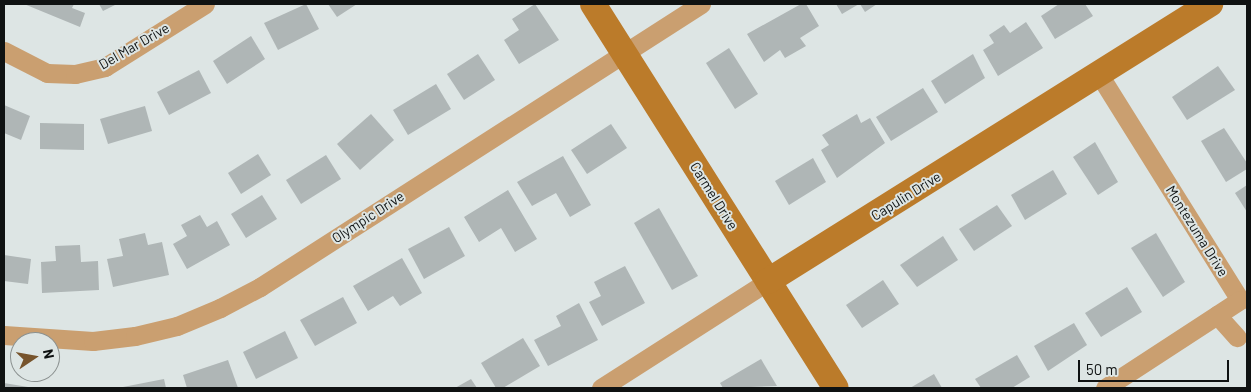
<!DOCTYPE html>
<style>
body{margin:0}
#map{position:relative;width:1251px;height:392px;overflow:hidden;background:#dde5e4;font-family:Barlow,sans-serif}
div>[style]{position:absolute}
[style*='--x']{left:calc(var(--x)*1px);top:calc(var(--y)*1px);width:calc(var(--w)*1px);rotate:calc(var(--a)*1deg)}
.building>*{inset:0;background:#afb6b6}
.street>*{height:19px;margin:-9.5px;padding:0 9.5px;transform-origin:9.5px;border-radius:9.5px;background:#ca9f70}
.secondary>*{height:26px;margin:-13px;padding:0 13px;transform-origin:13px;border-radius:13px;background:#bb7b2a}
span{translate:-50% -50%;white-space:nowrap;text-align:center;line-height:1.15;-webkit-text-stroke:4px #dde5e4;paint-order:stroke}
.street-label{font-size:14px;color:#0f1212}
.frame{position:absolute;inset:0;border:5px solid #0f1212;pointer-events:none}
.north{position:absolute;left:10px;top:332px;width:50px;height:50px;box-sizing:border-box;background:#dde5e4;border:1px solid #8b9190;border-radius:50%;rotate:78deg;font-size:14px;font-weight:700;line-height:20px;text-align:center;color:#0f1212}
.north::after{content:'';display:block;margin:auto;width:18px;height:22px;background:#77542c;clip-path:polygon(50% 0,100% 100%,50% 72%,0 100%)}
.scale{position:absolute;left:1078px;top:360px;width:151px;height:22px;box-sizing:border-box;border:2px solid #0f1212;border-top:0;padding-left:6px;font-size:15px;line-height:18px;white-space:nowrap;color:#0f1212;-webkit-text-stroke:4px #dde5e4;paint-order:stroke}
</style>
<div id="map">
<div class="building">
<div style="clip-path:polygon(24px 4px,74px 4px,72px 8px,85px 13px,80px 27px)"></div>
<div style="clip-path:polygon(99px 4px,117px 4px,103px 11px)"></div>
<div style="clip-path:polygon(306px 4px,319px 29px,278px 50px,264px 23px)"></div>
<div style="clip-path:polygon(328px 4px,357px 4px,337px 17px)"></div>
<div style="clip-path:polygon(535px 4px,559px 40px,519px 64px,504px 40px,519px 30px,512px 19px)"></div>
<div style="clip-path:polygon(801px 4px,806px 4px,819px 26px,800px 38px,806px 46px,785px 58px,780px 50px,764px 62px,747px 34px)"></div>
<div style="clip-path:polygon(836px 4px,859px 4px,842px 14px)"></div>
<div style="clip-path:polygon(860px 4px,877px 4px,865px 12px)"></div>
<div style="clip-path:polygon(1059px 4px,1085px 4px,1093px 16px,1055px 39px,1041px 16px)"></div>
<div style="clip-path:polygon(1026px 22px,1043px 48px,998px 76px,983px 50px,994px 43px,989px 35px,1004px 25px,1010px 33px)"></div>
<div style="clip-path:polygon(251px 36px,265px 59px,227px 84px,213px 61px)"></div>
<div style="clip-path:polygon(729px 48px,758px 94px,735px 109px,706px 63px)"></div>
<div style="clip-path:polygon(478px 54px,495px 80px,464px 100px,447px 74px)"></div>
<div style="clip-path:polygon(973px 54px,985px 78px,945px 104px,931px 81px)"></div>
<div style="clip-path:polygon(1218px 66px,1235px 90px,1187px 120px,1172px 97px)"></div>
<div style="clip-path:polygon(199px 70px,211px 93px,169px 115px,157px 92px)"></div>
<div style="clip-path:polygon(436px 84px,451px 109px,408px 135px,393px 110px)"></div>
<div style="clip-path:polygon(923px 88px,938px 112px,891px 141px,876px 117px)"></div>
<div style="clip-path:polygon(4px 105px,30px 116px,21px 140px,4px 133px)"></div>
<div style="clip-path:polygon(145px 106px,152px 131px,108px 144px,100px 119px)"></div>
<div style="clip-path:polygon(371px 114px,394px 140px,360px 170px,337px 144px)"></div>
<div style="clip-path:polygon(857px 114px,861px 123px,870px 118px,885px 143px,837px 178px,821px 150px,829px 145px,822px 135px)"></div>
<div style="clip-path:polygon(40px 123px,84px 124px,84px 150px,40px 149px)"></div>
<div style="clip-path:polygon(611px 124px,627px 148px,587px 174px,571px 150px)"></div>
<div style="clip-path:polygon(1224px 128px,1247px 163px,1247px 169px,1226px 182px,1201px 141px)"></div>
<div style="clip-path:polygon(1095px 142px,1118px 182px,1098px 195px,1073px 157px)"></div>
<div style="clip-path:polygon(258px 154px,271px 175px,241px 194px,228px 173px)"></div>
<div style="clip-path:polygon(326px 155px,341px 179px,301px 204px,286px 180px)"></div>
<div style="clip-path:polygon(563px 156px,591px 205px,570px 217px,556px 193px,532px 206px,517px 182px)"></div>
<div style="clip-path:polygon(813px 158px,826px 182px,789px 205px,775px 181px)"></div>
<div style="clip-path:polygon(1053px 170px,1067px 194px,1025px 220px,1011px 195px)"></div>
<div style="clip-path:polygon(1247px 185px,1247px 212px,1235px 193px)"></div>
<div style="clip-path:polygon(508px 190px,537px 239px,515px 252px,501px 228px,479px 242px,464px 217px)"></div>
<div style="clip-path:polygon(262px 195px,277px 219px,246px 238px,231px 214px)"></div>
<div style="clip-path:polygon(997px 205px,1012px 226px,974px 251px,959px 229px)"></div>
<div style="clip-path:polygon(659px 208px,698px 276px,672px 290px,634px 223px)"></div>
<div style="clip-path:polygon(200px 215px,207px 227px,217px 221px,230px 245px,187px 269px,173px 244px,187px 236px,181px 225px)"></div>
<div style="clip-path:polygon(449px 227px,465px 256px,424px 279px,408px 249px)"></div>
<div style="clip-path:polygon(145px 233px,148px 245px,162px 242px,169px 275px,113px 287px,107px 259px,123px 256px,119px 239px)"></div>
<div style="clip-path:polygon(1156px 233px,1185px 282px,1163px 297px,1131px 248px)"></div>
<div style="clip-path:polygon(943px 236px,958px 260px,917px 287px,900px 265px)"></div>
<div style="clip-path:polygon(80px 245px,81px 262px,98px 261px,99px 290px,42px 293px,41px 262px,56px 261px,55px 246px)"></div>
<div style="clip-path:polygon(4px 255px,31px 259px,28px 284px,4px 281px)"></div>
<div style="clip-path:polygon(402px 258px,422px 293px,400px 306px,393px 296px,368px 311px,353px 286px)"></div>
<div style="clip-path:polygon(625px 266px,645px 303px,602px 326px,589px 302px,601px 296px,594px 282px)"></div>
<div style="clip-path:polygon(883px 280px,899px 304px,862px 328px,846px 305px)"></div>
<div style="clip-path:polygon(1127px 287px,1142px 312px,1101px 337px,1085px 313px)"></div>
<div style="clip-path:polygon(343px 297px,357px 323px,315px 346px,300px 320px)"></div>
<div style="clip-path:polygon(579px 303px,598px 340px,548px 366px,534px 340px,561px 326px,556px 316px)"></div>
<div style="clip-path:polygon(1074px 323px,1087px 345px,1048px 371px,1034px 346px)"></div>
<div style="clip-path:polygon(285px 331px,298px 358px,256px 379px,243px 352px)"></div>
<div style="clip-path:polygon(523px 338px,540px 366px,503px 388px,496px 388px,481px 363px)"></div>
<div style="clip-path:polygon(1017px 355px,1030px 377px,1012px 388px,981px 388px,975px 379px)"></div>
<div style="clip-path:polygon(761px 359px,777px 386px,723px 388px,720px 383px)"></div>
<div style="clip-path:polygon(228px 360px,238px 388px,187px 388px,183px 375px)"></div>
<div style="clip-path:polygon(934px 374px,942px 388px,910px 388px)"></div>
<div style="clip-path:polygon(164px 379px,166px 388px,123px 388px,123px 387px)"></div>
<div style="clip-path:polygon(471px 379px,477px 388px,455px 388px)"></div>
<div style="clip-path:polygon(4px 383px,28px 387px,28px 388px,4px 388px)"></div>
</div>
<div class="street">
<div style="--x:4;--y:51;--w:48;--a:27.1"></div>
<div style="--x:47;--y:73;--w:28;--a:2"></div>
<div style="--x:75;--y:74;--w:31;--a:-13"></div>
<div style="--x:105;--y:67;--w:118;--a:-32.2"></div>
<div style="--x:1100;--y:76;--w:264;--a:58"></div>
<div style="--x:1240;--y:300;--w:161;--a:146.9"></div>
<div style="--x:1217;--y:315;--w:30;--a:48"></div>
<div style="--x:4;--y:335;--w:89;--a:3.9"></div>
<div style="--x:93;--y:341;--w:42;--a:-6.8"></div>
<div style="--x:135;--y:336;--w:43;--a:-13.4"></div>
<div style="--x:177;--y:326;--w:47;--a:-22.7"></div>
<div style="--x:220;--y:308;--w:45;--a:-27.7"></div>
<div style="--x:260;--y:287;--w:524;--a:-32.69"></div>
<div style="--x:601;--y:388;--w:198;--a:-32.6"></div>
</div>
<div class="secondary">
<div style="--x:593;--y:4;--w:454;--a:57.7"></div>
<div style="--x:768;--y:281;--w:522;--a:-32.08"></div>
</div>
<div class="street-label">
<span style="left:134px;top:46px;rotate:-30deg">Del Mar Drive</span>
<span style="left:714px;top:196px;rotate:58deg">Carmel Drive</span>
<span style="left:906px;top:196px;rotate:-32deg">Capulin Drive</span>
<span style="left:368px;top:217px;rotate:-33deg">Olympic Drive</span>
<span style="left:1197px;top:231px;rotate:58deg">Montezuma Drive</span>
</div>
<div class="frame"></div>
<div class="north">N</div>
<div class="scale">50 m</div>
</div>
